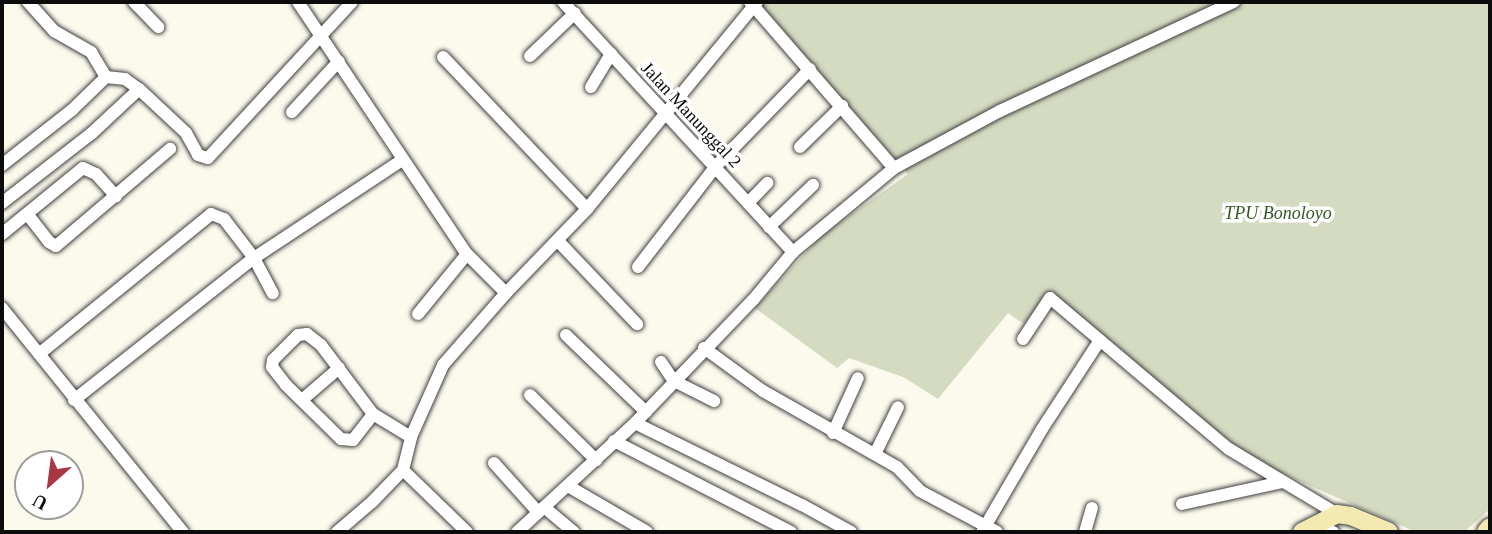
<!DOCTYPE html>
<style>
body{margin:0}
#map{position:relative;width:1492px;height:534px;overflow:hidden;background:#fcf9ed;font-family:"Times New Roman",serif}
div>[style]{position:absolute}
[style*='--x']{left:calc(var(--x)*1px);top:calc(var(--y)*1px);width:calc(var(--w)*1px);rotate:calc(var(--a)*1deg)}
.cemetery>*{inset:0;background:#d4dbc1}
.roads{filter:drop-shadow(0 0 2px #3f3f3f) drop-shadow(0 0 2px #3f3f3f)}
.street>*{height:12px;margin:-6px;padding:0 6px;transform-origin:6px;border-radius:6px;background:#fff}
.secondary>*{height:18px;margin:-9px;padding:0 9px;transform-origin:9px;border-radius:9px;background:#f4e9b1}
span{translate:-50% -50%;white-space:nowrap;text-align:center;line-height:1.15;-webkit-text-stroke:7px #fff;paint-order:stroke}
.street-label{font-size:18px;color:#0c0c0c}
.park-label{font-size:18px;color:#335a25;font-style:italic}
.frame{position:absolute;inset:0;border:4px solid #0c0c0c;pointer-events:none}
.north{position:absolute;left:14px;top:450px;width:70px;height:70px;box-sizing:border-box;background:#fff;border:2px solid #9e9e9e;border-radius:50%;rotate:208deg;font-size:19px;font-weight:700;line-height:28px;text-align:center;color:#0c0c0c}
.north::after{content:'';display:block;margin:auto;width:24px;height:32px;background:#a93743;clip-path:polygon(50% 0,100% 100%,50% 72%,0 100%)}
</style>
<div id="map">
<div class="cemetery">
<div style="clip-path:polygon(763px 2px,1490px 2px,1490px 509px,1464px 532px,1416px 532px,1265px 466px,1154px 387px,1052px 291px,1024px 324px,1008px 313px,938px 399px,903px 377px,849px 358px,837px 368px,755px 308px,822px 235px,908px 174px,761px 5px)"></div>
</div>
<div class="roads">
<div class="street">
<div style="--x:28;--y:2;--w:39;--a:48"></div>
<div style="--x:54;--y:31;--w:43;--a:29.6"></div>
<div style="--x:91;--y:52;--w:29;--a:59"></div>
<div style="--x:106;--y:77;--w:19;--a:6"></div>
<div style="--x:125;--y:79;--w:17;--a:36"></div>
<div style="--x:139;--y:89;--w:64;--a:43.1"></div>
<div style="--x:186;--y:133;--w:25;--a:61"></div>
<div style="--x:198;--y:155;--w:10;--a:17"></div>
<div style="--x:208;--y:158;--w:212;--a:-47.3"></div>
<div style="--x:134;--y:2;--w:35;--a:46"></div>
<div style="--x:298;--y:2;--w:303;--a:56.2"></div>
<div style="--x:467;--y:254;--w:55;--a:45"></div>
<div style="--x:563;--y:2;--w:340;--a:47.4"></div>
<div style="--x:750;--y:2;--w:220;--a:49.1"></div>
<div style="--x:530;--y:56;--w:62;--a:-43.7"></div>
<div style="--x:443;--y:57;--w:209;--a:46.5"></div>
<div style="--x:591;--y:87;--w:39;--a:-59"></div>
<div style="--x:292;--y:112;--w:69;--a:-47.3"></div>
<div style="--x:800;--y:147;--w:59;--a:-44.3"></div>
<div style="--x:2;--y:165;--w:89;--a:-38.2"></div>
<div style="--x:72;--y:110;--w:47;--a:-44.1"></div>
<div style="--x:2;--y:203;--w:114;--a:-37.9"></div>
<div style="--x:92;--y:133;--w:64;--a:-43.1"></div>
<div style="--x:748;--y:203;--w:28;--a:-46"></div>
<div style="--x:28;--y:215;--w:34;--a:52"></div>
<div style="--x:49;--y:242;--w:8;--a:30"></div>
<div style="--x:56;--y:246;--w:150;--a:-40.4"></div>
<div style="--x:769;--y:227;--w:61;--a:-43.7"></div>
<div style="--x:2;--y:234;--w:104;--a:-39.2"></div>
<div style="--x:83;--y:168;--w:14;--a:25"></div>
<div style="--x:96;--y:174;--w:30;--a:48"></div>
<div style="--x:558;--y:241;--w:115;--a:46.4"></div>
<div style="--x:638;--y:267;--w:128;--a:-52.3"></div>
<div style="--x:716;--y:166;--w:135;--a:-45.9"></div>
<div style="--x:2;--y:308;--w:288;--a:51.1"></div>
<div style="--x:418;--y:314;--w:77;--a:-50.8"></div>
<div style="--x:566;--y:335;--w:111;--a:43.9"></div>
<div style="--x:1023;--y:339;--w:49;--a:-56.6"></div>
<div style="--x:1050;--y:298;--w:234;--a:40.2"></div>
<div style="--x:1229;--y:449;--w:126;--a:31"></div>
<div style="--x:704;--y:348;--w:73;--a:36.1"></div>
<div style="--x:763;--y:391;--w:154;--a:29.6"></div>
<div style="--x:897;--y:467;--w:33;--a:46"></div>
<div style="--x:920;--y:491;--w:87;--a:28"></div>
<div style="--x:39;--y:354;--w:222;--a:-39.1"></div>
<div style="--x:211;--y:214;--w:14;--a:21"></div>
<div style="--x:224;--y:219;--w:49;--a:52.4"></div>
<div style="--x:254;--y:258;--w:40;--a:62"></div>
<div style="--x:661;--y:362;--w:23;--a:56"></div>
<div style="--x:674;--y:381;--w:45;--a:26.6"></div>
<div style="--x:530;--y:395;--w:93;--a:44.6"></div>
<div style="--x:74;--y:400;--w:229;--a:-38.3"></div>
<div style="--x:254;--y:258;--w:178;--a:-33.5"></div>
<div style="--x:302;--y:400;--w:49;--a:-40.9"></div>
<div style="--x:373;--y:414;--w:86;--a:-127"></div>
<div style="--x:321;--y:345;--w:18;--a:-142"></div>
<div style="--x:307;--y:334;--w:9;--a:174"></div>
<div style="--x:298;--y:335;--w:35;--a:135"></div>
<div style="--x:273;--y:360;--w:7;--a:98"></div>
<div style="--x:272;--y:367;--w:23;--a:52"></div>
<div style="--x:286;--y:385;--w:77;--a:44.5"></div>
<div style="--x:341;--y:439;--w:12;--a:5"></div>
<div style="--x:353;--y:440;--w:33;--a:-52"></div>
<div style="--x:373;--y:414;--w:44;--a:31.2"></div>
<div style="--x:635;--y:423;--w:186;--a:26.2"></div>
<div style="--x:802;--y:505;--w:56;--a:28.9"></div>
<div style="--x:833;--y:433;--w:60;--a:-65.6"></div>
<div style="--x:614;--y:441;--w:199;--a:27.2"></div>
<div style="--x:875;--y:454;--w:52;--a:-63.9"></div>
<div style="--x:494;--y:463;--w:66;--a:48.1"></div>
<div style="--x:403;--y:470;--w:89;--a:44.1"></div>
<div style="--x:568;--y:486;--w:91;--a:30.2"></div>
<div style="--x:1182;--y:504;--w:102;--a:-12.4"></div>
<div style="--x:544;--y:507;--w:39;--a:40"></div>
<div style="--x:1315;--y:524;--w:20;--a:24"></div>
<div style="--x:983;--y:530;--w:117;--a:-59.7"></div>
<div style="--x:1042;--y:429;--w:106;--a:-56.9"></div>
<div style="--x:337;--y:532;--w:46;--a:-40.6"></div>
<div style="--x:372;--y:502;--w:45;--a:-45.9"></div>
<div style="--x:403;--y:470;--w:34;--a:-76"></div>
<div style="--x:411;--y:437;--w:79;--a:-66"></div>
<div style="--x:443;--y:365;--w:96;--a:-48.8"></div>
<div style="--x:506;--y:293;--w:117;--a:-46"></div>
<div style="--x:587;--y:209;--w:268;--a:-50.6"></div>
<div style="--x:517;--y:532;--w:161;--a:-42.7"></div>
<div style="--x:635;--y:423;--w:170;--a:-46.2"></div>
<div style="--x:753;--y:300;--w:62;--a:-50.2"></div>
<div style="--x:793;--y:252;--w:131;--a:-39.7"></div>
<div style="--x:894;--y:168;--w:120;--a:-28.3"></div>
<div style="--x:1000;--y:111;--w:258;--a:-25"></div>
<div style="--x:1085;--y:532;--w:25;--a:-74"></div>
</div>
<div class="secondary">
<div style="--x:1302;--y:532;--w:39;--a:-27"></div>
<div style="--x:1337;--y:514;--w:14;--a:8"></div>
<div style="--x:1351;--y:516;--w:41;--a:22.8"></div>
<div style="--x:1486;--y:532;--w:6;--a:-51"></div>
</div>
</div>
<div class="street-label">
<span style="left:691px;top:115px;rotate:47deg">Jalan Manunggal 2</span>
</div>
<div class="park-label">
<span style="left:1278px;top:213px">TPU Bonoloyo</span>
</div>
<div class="frame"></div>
<div class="north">U</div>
</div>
